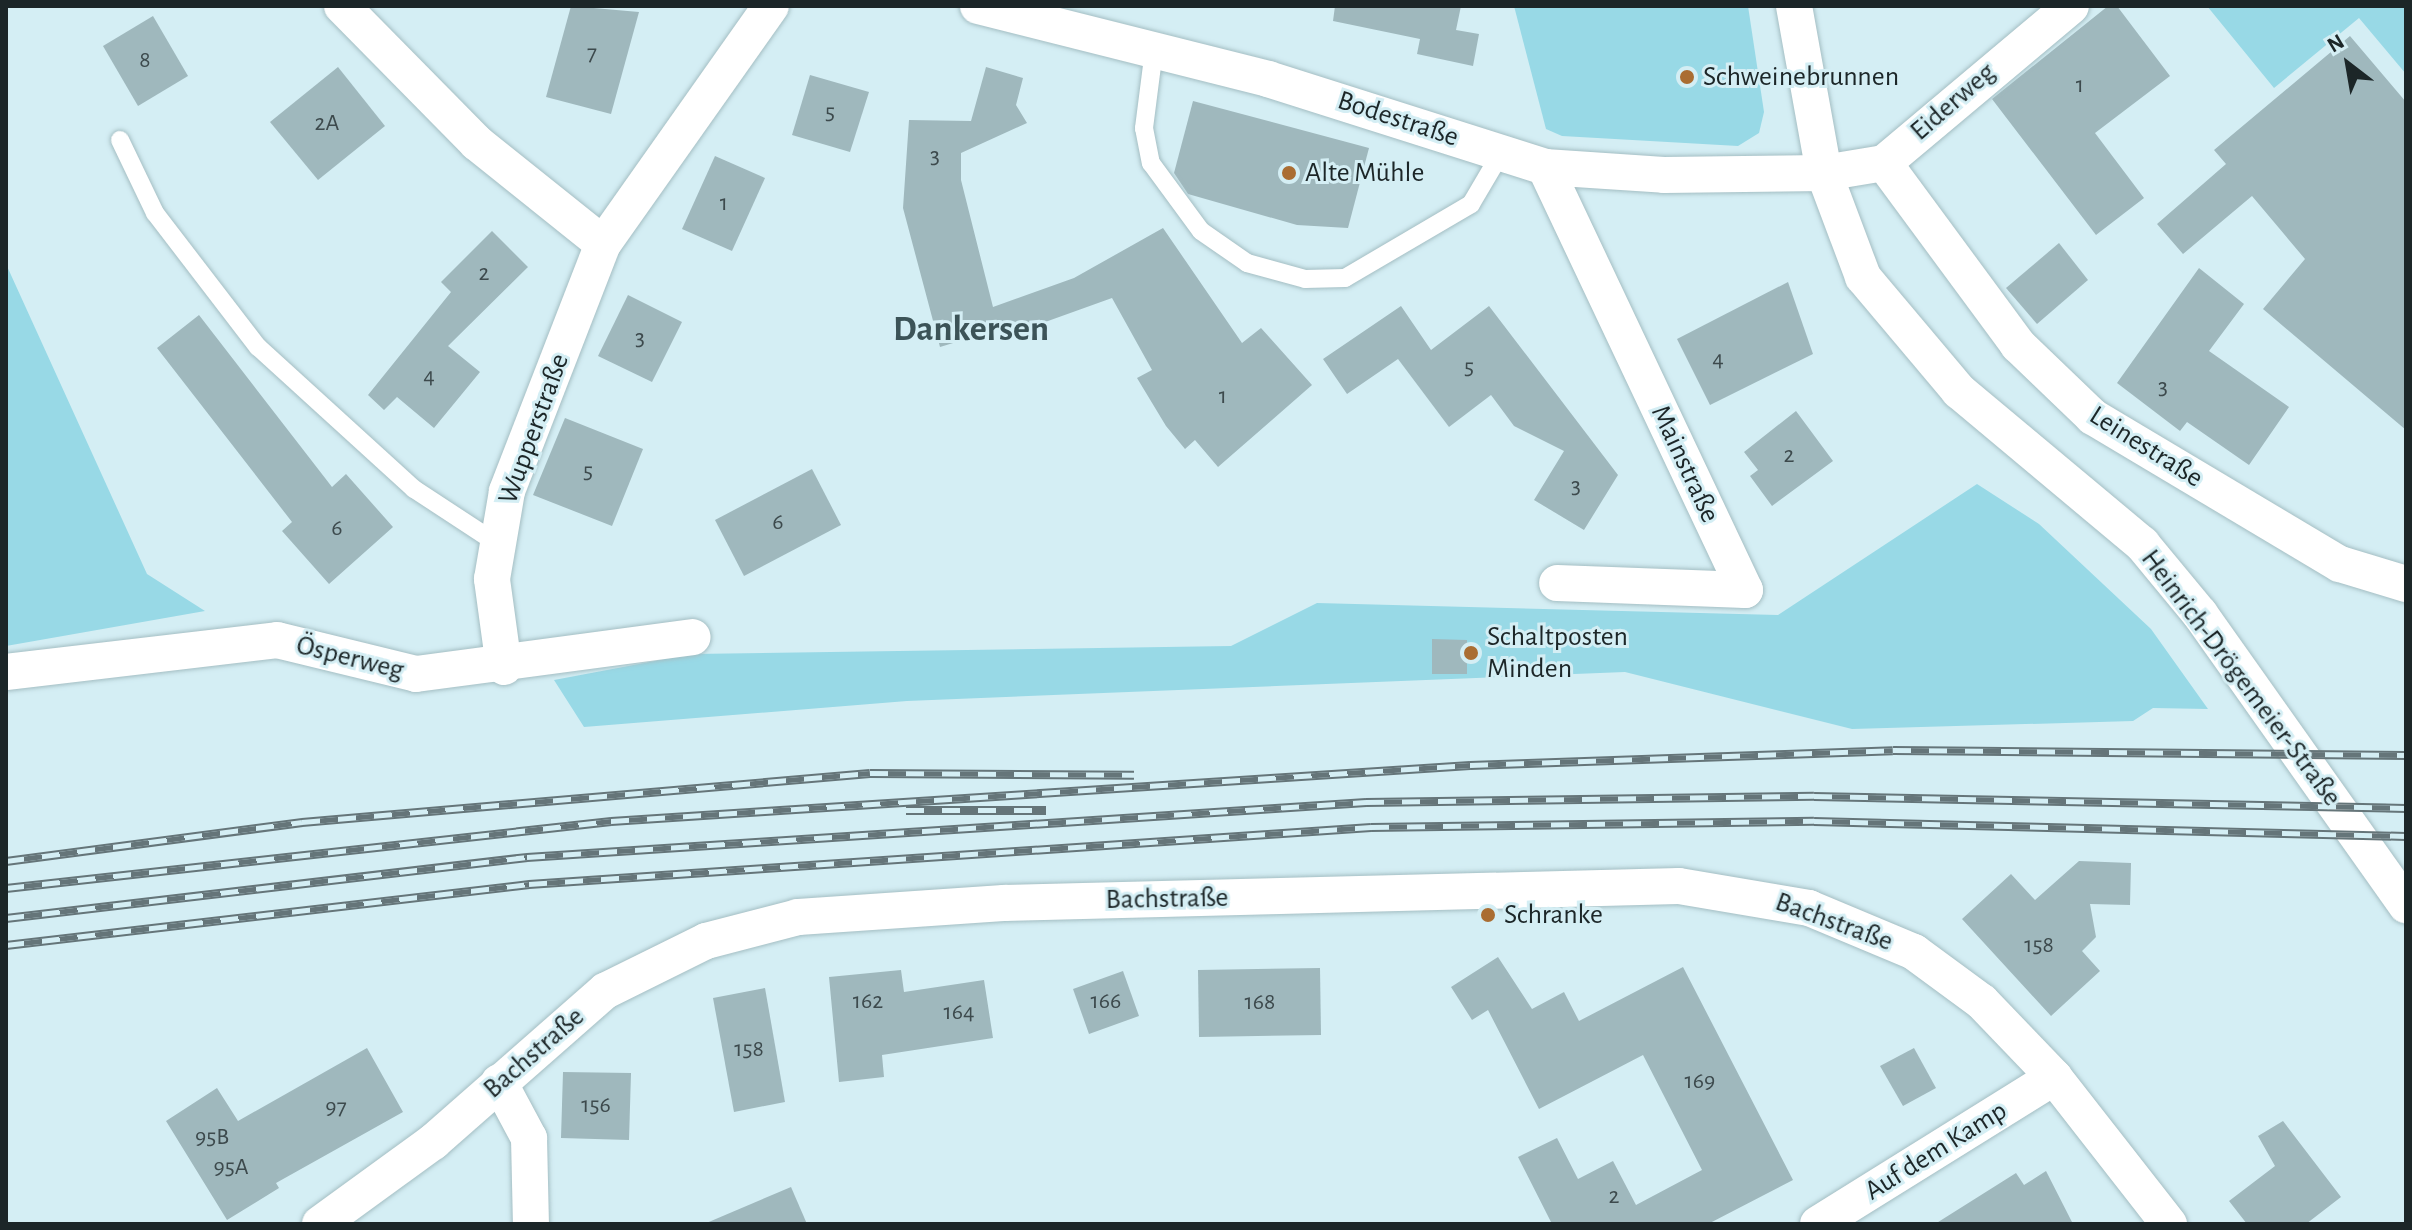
<!DOCTYPE html>
<meta charset="utf-8">
<style>
body{margin:0}
#map{position:relative;width:2412px;height:1230px;overflow:hidden;background:#d4eef4;font-family:"Alegreya Sans",sans-serif}
div>[style]{position:absolute}
[style*='--x']{left:calc(var(--x)*1px);top:calc(var(--y)*1px);width:calc(var(--w)*1px);rotate:calc(var(--a)*1deg)}
.green>*{inset:0;background:#98d9e6}
.building>*{inset:0;background:#9fb8bd}
.roads{filter:drop-shadow(0 0 2px #a4bec3) drop-shadow(0 0 2px #a4bec3)}
.lane>*{height:18px;margin:-9px;padding:0 9px;transform-origin:9px;border-radius:9px;background:#fff}
.street>*{height:36px;margin:-18px;padding:0 18px;transform-origin:18px;border-radius:18px;background:#fff}
.rail>*{height:9px;margin-top:-4.5px;transform-origin:0;background:repeating-linear-gradient(90deg,#d4eef4 0 18px,#657579 0 36px);box-sizing:border-box;border-block:2px solid #657579}
.dots>*{width:22px;height:22px;translate:-50% -50%;box-sizing:border-box;border:4px solid #d4eef4;border-radius:50%}
span{translate:-50% -50%;white-space:nowrap;text-align:center;line-height:1.15;-webkit-text-stroke:6px #d4eef4;paint-order:stroke}
.number-label{font-size:24px;color:#3d4a4d}
.number-label span{-webkit-text-stroke-width:0}
.poi-label{font-size:28px;color:#1c2628}
.left{translate:0 -50%;text-align:left}
.street-label{font-size:28px;color:#1c2628}
.district-label{font-size:36px;color:#3c5357;font-weight:700}
.frame{position:absolute;inset:0;border:8px solid #1c2628;pointer-events:none}
.north{position:absolute;left:2308px;top:24px;width:80px;height:80px;-webkit-text-stroke:6px #d4eef4;paint-order:stroke;rotate:329deg;font-size:22px;font-weight:700;line-height:32px;text-align:center;color:#1c2628}
.north::after{content:'';display:block;margin:auto;width:28px;height:36px;background:#1c2628;clip-path:polygon(50% 0,100% 100%,50% 72%,0 100%)}
</style>
<div id="map">
<div class="green">
<div style="clip-path:polygon(1514px 6px,1748px 6px,1764px 112px,1759px 133px,1738px 146px,1562px 136px,1546px 129px)"></div>
<div style="clip-path:polygon(2207px 6px,2406px 6px,2406px 74px,2359px 18px,2274px 88px)"></div>
<div style="clip-path:polygon(6px 264px,147px 574px,205px 611px,6px 646px)"></div>
<div style="clip-path:polygon(1977px 484px,2039px 524px,2151px 629px,2208px 709px,2153px 708px,2133px 721px,1852px 729px,1625px 672px,907px 701px,584px 727px,554px 680px,692px 654px,1231px 646px,1317px 603px,1778px 615px)"></div>
</div>
<div class="building">
<div style="clip-path:polygon(571px 6px,639px 12px,611px 114px,546px 97px)"></div>
<div style="clip-path:polygon(1335px 6px,1461px 6px,1456px 30px,1479px 34px,1473px 66px,1417px 54px,1420px 39px,1333px 21px)"></div>
<div style="clip-path:polygon(2108px 6px,2117px 6px,2170px 76px,2095px 133px,2144px 198px,2096px 235px,1992px 99px)"></div>
<div style="clip-path:polygon(153px 16px,188px 76px,138px 106px,103px 46px)"></div>
<div style="clip-path:polygon(2350px 36px,2406px 102px,2406px 430px,2263px 309px,2305px 259px,2252px 196px,2183px 254px,2157px 224px,2226px 164px,2214px 150px)"></div>
<div style="clip-path:polygon(338px 67px,385px 126px,318px 180px,270px 122px)"></div>
<div style="clip-path:polygon(986px 67px,1023px 78px,1016px 105px,1027px 123px,961px 153px,961px 180px,993px 307px,1074px 278px,1163px 228px,1242px 343px,1261px 328px,1312px 385px,1218px 467px,1195px 440px,1185px 449px,1166px 426px,1137px 378px,1152px 370px,1112px 298px,1001px 338px,999px 329px,940px 347px,903px 208px,909px 120px,971px 121px)"></div>
<div style="clip-path:polygon(810px 75px,869px 92px,850px 152px,792px 135px)"></div>
<div style="clip-path:polygon(1193px 101px,1369px 148px,1348px 228px,1297px 225px,1188px 194px,1174px 173px)"></div>
<div style="clip-path:polygon(715px 156px,765px 178px,732px 251px,682px 229px)"></div>
<div style="clip-path:polygon(492px 231px,528px 267px,448px 346px,480px 372px,434px 428px,397px 397px,384px 410px,368px 395px,451px 292px,441px 282px)"></div>
<div style="clip-path:polygon(2059px 243px,2088px 280px,2037px 324px,2006px 288px)"></div>
<div style="clip-path:polygon(2199px 268px,2244px 304px,2209px 351px,2289px 407px,2249px 465px,2187px 422px,2180px 431px,2117px 383px)"></div>
<div style="clip-path:polygon(1788px 282px,1813px 354px,1710px 405px,1677px 339px)"></div>
<div style="clip-path:polygon(628px 295px,682px 322px,652px 382px,598px 356px)"></div>
<div style="clip-path:polygon(1401px 306px,1431px 350px,1489px 306px,1618px 475px,1584px 530px,1534px 500px,1564px 451px,1514px 426px,1491px 395px,1449px 427px,1398px 359px,1347px 394px,1323px 359px)"></div>
<div style="clip-path:polygon(199px 315px,332px 487px,346px 474px,393px 527px,329px 584px,282px 531px,292px 522px,157px 348px)"></div>
<div style="clip-path:polygon(1796px 411px,1833px 461px,1772px 506px,1750px 476px,1758px 470px,1744px 452px)"></div>
<div style="clip-path:polygon(565px 418px,643px 449px,612px 526px,533px 495px)"></div>
<div style="clip-path:polygon(812px 469px,841px 525px,744px 576px,715px 520px)"></div>
<div style="clip-path:polygon(1432px 639px,1467px 640px,1467px 674px,1432px 674px)"></div>
<div style="clip-path:polygon(2079px 861px,2131px 863px,2130px 905px,2090px 904px,2096px 937px,2082px 951px,2100px 971px,2051px 1016px,1962px 919px,2011px 874px,2035px 900px)"></div>
<div style="clip-path:polygon(1498px 957px,1532px 1009px,1564px 992px,1579px 1021px,1683px 967px,1793px 1180px,1708px 1224px,1552px 1224px,1518px 1157px,1557px 1138px,1578px 1179px,1613px 1161px,1636px 1205px,1702px 1170px,1643px 1055px,1539px 1109px,1488px 1010px,1472px 1020px,1451px 987px)"></div>
<div style="clip-path:polygon(1320px 968px,1321px 1035px,1199px 1037px,1198px 970px)"></div>
<div style="clip-path:polygon(901px 970px,904px 992px,984px 980px,993px 1038px,882px 1055px,884px 1077px,839px 1082px,829px 977px)"></div>
<div style="clip-path:polygon(1123px 971px,1139px 1016px,1089px 1034px,1073px 989px)"></div>
<div style="clip-path:polygon(765px 988px,785px 1102px,734px 1112px,713px 998px)"></div>
<div style="clip-path:polygon(367px 1048px,403px 1112px,276px 1183px,279px 1188px,227px 1220px,166px 1121px,217px 1088px,238px 1121px)"></div>
<div style="clip-path:polygon(1914px 1048px,1936px 1088px,1903px 1106px,1880px 1066px)"></div>
<div style="clip-path:polygon(563px 1072px,631px 1073px,629px 1140px,561px 1138px)"></div>
<div style="clip-path:polygon(2283px 1121px,2341px 1197px,2306px 1224px,2247px 1224px,2229px 1201px,2275px 1166px,2258px 1136px)"></div>
<div style="clip-path:polygon(2046px 1171px,2073px 1224px,1935px 1224px,2016px 1173px,2024px 1185px)"></div>
<div style="clip-path:polygon(791px 1187px,807px 1224px,704px 1224px)"></div>
</div>
<div class="roads">
<div class="lane">
<div style="--x:1154;--y:50;--w:79;--a:97.3"></div>
<div style="--x:1144;--y:128;--w:36;--a:79"></div>
<div style="--x:1151;--y:163;--w:84;--a:53.7"></div>
<div style="--x:1201;--y:231;--w:56;--a:34.8"></div>
<div style="--x:1247;--y:263;--w:60;--a:15.4"></div>
<div style="--x:1305;--y:279;--w:40;--a:-1.4"></div>
<div style="--x:1345;--y:278;--w:146;--a:-30.4"></div>
<div style="--x:1471;--y:204;--w:59;--a:-59.5"></div>
<div style="--x:120;--y:140;--w:81;--a:64.4"></div>
<div style="--x:155;--y:213;--w:169;--a:52.5"></div>
<div style="--x:258;--y:347;--w:211;--a:42.3"></div>
<div style="--x:414;--y:489;--w:100;--a:33.2"></div>
</div>
<div class="street">
<div style="--x:342;--y:6;--w:192;--a:45.4"></div>
<div style="--x:477;--y:143;--w:161;--a:38.7"></div>
<div style="--x:978;--y:6;--w:299;--a:14.1"></div>
<div style="--x:1268;--y:79;--w:291;--a:17.6"></div>
<div style="--x:1545;--y:167;--w:119;--a:3.8"></div>
<div style="--x:1664;--y:175;--w:160;--a:-0.7"></div>
<div style="--x:1824;--y:173;--w:61;--a:-9.5"></div>
<div style="--x:1884;--y:163;--w:244;--a:-40"></div>
<div style="--x:1794;--y:6;--w:170;--a:79.8"></div>
<div style="--x:1824;--y:173;--w:111;--a:69.4"></div>
<div style="--x:1863;--y:277;--w:149;--a:49.9"></div>
<div style="--x:1959;--y:391;--w:239;--a:39.9"></div>
<div style="--x:2142;--y:544;--w:91;--a:50.4"></div>
<div style="--x:2200;--y:614;--w:357;--a:54.7"></div>
<div style="--x:1884;--y:163;--w:226;--a:53.6"></div>
<div style="--x:2018;--y:345;--w:104;--a:43.8"></div>
<div style="--x:2093;--y:417;--w:287;--a:30.8"></div>
<div style="--x:2340;--y:564;--w:69;--a:16.9"></div>
<div style="--x:1545;--y:167;--w:468;--a:64.7"></div>
<div style="--x:1745;--y:590;--w:188;--a:-177.9"></div>
<div style="--x:504;--y:667;--w:89;--a:-97.8"></div>
<div style="--x:492;--y:579;--w:89;--a:-80.3"></div>
<div style="--x:507;--y:491;--w:265;--a:-68.8"></div>
<div style="--x:603;--y:244;--w:291;--a:-54.8"></div>
<div style="--x:6;--y:672;--w:273;--a:-6.7"></div>
<div style="--x:277;--y:640;--w:143;--a:13.7"></div>
<div style="--x:416;--y:674;--w:279;--a:-7.6"></div>
<div style="--x:499;--y:1082;--w:64;--a:61.8"></div>
<div style="--x:529;--y:1138;--w:86;--a:88.7"></div>
<div style="--x:320;--y:1224;--w:140;--a:-36"></div>
<div style="--x:433;--y:1142;--w:229;--a:-41.3"></div>
<div style="--x:605;--y:991;--w:113;--a:-26.3"></div>
<div style="--x:706;--y:941;--w:95;--a:-14.6"></div>
<div style="--x:798;--y:917;--w:206;--a:-3.9"></div>
<div style="--x:1004;--y:903;--w:675;--a:-1.44"></div>
<div style="--x:1679;--y:886;--w:132;--a:9.6"></div>
<div style="--x:1809;--y:908;--w:114;--a:22.7"></div>
<div style="--x:1914;--y:952;--w:84;--a:36.3"></div>
<div style="--x:1982;--y:1002;--w:104;--a:46.2"></div>
<div style="--x:2054;--y:1077;--w:187;--a:52"></div>
<div style="--x:1818;--y:1224;--w:278;--a:-31.9"></div>
</div>
</div>
<div class="rail">
<div style="--x:906;--y:810;--w:140;--a:0"></div>
<div style="--x:6;--y:861;--w:299;--a:-7.5"></div>
<div style="--x:302;--y:822;--w:570;--a:-4.93"></div>
<div style="--x:870;--y:773;--w:264;--a:0.4"></div>
<div style="--x:6;--y:888;--w:609;--a:-6.32"></div>
<div style="--x:611;--y:821;--w:861;--a:-3.73"></div>
<div style="--x:1470;--y:765;--w:423;--a:-2"></div>
<div style="--x:1893;--y:750;--w:513;--a:0.56"></div>
<div style="--x:6;--y:918;--w:525;--a:-6.68"></div>
<div style="--x:527;--y:857;--w:841;--a:-3.75"></div>
<div style="--x:1366;--y:802;--w:448;--a:-0.8"></div>
<div style="--x:1814;--y:796;--w:592;--a:1.16"></div>
<div style="--x:6;--y:945;--w:527;--a:-6.65"></div>
<div style="--x:529;--y:884;--w:844;--a:-3.87"></div>
<div style="--x:1371;--y:827;--w:443;--a:-0.8"></div>
<div style="--x:1814;--y:821;--w:592;--a:1.45"></div>
</div>
<div class="dots">
<div style="left:1687px;top:77px;background:#aa6d32"></div>
<div style="left:1289px;top:173px;background:#aa6d32"></div>
<div style="left:1471px;top:653px;background:#aa6d32"></div>
<div style="left:1488px;top:915px;background:#aa6d32"></div>
</div>
<div class="number-label">
<span style="left:592px;top:54px">7</span>
<span style="left:145px;top:61px">8</span>
<span style="left:2080px;top:86px">1</span>
<span style="left:830px;top:113px">5</span>
<span style="left:327px;top:124px">2A</span>
<span style="left:935px;top:157px">3</span>
<span style="left:724px;top:204px">1</span>
<span style="left:484px;top:274px">2</span>
<span style="left:640px;top:339px">3</span>
<span style="left:1718px;top:360px">4</span>
<span style="left:1469px;top:368px">5</span>
<span style="left:429px;top:377px">4</span>
<span style="left:2163px;top:388px">3</span>
<span style="left:1223px;top:397px">1</span>
<span style="left:1789px;top:456px">2</span>
<span style="left:588px;top:472px">5</span>
<span style="left:1576px;top:487px">3</span>
<span style="left:778px;top:523px">6</span>
<span style="left:337px;top:529px">6</span>
<span style="left:2039px;top:946px">158</span>
<span style="left:868px;top:1002px">162</span>
<span style="left:1106px;top:1002px">166</span>
<span style="left:1260px;top:1003px">168</span>
<span style="left:959px;top:1013px">164</span>
<span style="left:749px;top:1050px">158</span>
<span style="left:1700px;top:1082px">169</span>
<span style="left:596px;top:1106px">156</span>
<span style="left:336px;top:1108px">97</span>
<span style="left:212px;top:1138px">95B</span>
<span style="left:231px;top:1168px">95A</span>
<span style="left:1614px;top:1197px">2</span>
</div>
<div class="poi-label">
<span class="left" style="left:1703px;top:77px">Schweinebrunnen</span>
<span class="left" style="left:1305px;top:173px">Alte Mühle</span>
<span class="left" style="left:1487px;top:653px">Schaltposten<br>Minden</span>
<span class="left" style="left:1504px;top:915px">Schranke</span>
</div>
<div class="street-label">
<span style="left:1953px;top:102px;rotate:-41deg">Eiderweg</span>
<span style="left:1398px;top:119px;rotate:18deg">Bodestraße</span>
<span style="left:534px;top:429px;rotate:-70deg">Wupperstraße</span>
<span style="left:2146px;top:447px;rotate:32deg">Leinestraße</span>
<span style="left:1685px;top:464px;rotate:65deg">Mainstraße</span>
<span style="left:350px;top:658px;rotate:14deg">Ösperweg</span>
<span style="left:2241px;top:678px;rotate:53deg">Heinrich-Drögemeier-Straße</span>
<span style="left:1167px;top:899px;rotate:-1deg">Bachstraße</span>
<span style="left:1834px;top:922px;rotate:20deg">Bachstraße</span>
<span style="left:534px;top:1053px;rotate:-41deg">Bachstraße</span>
<span style="left:1936px;top:1151px;rotate:-32deg">Auf dem Kamp</span>
</div>
<div class="district-label">
<span style="left:971px;top:330px">Dankersen</span>
</div>
<div class="frame"></div>
<div class="north">N</div>
</div>
